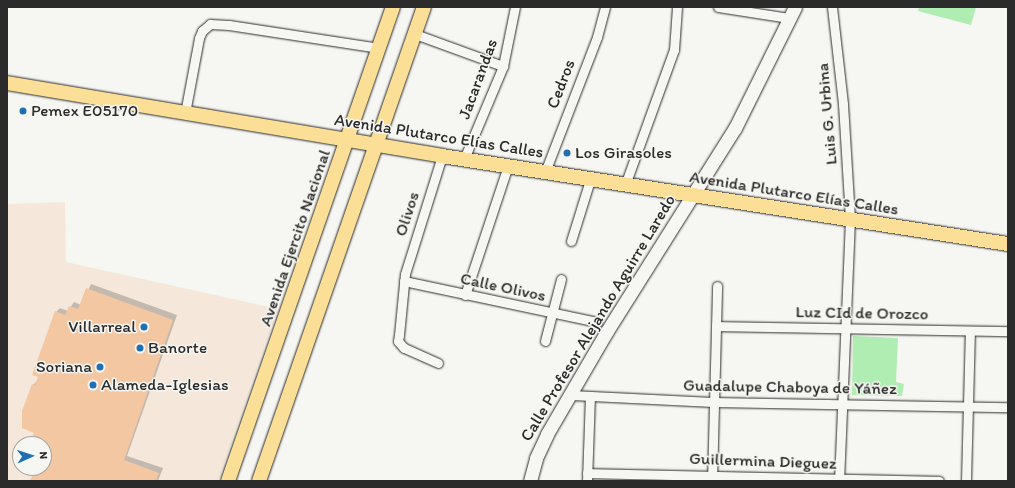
<!DOCTYPE html>
<meta charset="utf-8">
<style>
body{margin:0}
#map{position:relative;width:1015px;height:488px;overflow:hidden;background:#f6f6f2;font-family:Itim,sans-serif}
div>[style]{position:absolute}
[style*='--x']{left:calc(var(--x)*1px);top:calc(var(--y)*1px);width:calc(var(--w)*1px);rotate:calc(var(--a)*1deg)}
.built>*{inset:0;background:#f5e8da}
.green>*{inset:0;background:#b0edb3}
.shadow>*{inset:0;background:#0003}
.building>*{inset:0;background:#f4c7a3}
.roads{filter:drop-shadow(0 0 1px #2b2b2b) drop-shadow(0 0 1px #2b2b2b)}
.street>*{height:9px;margin:-4.5px;padding:0 4.5px;transform-origin:4.5px;border-radius:4.5px;background:#f6f6f2}
.secondary>*{height:13px;margin:-6.5px;padding:0 6.5px;transform-origin:6.5px;border-radius:6.5px;background:#f6f6f2}
.primary>*{height:14px;margin:-7px;padding:0 7px;transform-origin:7px;border-radius:7px;background:#fbdf96}
.dots>*{width:11px;height:11px;translate:-50% -50%;box-sizing:border-box;border:2px solid #f6f6f2;border-radius:50%}
span{translate:-50% -50%;white-space:nowrap;text-align:center;line-height:1.15;-webkit-text-stroke:3px #f6f6f2;paint-order:stroke}
.street-label{font-size:17px;color:#2b2b2b}
.poi-label{font-size:17px;color:#2b2b2b}
.left{translate:0 -50%;text-align:left}
.right{translate:-100% -50%;text-align:right}
.frame{position:absolute;inset:0;border:8px solid #2b2b2b;pointer-events:none}
.north{position:absolute;left:12px;top:436px;width:40px;height:40px;box-sizing:border-box;background:#f6f6f2;border:1px solid #a5a5a2;border-radius:50%;rotate:87deg;font-size:11px;font-weight:700;line-height:16px;text-align:center;color:#2b2b2b}
.north::after{content:'';display:block;margin:auto;width:14px;height:18px;background:#1f6fb2;clip-path:polygon(50% 0,100% 100%,50% 72%,0 100%)}
</style>
<div id="map">
<div class="built">
<div style="clip-path:polygon(evenodd,65px 202px,66px 262px,278px 309px,218px 481px,8px 481px,7px 204px,65px 202px,20px 444px,44px 444px,44px 468px,20px 468px,20px 444px)"></div>
</div>
<div class="green">
<div style="clip-path:polygon(919px 7px,976px 7px,971px 25px,918px 11px)"></div>
<div style="clip-path:polygon(853px 336px,898px 338px,896px 382px,904px 384px,902px 396px,852px 395px)"></div>
</div>
<div class="shadow">
<div style="clip-path:polygon(91px 284px,177px 315px,127px 456px,163px 468px,158px 481px,31px 481px,36px 468px,44px 468px,44px 444px,32px 444px,36px 432px,33px 385px,37px 381px,56px 312px,60px 308px,68px 311px,74px 302px,81px 305px)"></div>
</div>
<div class="building">
<div style="clip-path:polygon(86px 288px,173px 320px,124px 460px,159px 473px,156px 481px,30px 481px,35px 468px,44px 468px,44px 444px,30px 444px,34px 433px,22px 428px,22px 411px,32px 384px,35px 385px,38px 377px,32px 375px,55px 311px,65px 315px,69px 306px,78px 309px)"></div>
</div>
<div class="roads">
<div class="street">
<div style="--x:718;--y:7;--w:72;--a:8.8"></div>
<div style="--x:832;--y:7;--w:98;--a:83.5"></div>
<div style="--x:843;--y:104;--w:115;--a:86.5"></div>
<div style="--x:850;--y:219;--w:262;--a:92.4"></div>
<div style="--x:415;--y:34;--w:94;--a:20"></div>
<div style="--x:185;--y:113;--w:76;--a:-79.4"></div>
<div style="--x:199;--y:38;--w:8;--a:-67"></div>
<div style="--x:202;--y:31;--w:11;--a:-41"></div>
<div style="--x:210;--y:24;--w:19;--a:3"></div>
<div style="--x:229;--y:25;--w:152;--a:8.7"></div>
<div style="--x:464;--y:159;--w:101;--a:-67.2"></div>
<div style="--x:503;--y:66;--w:60;--a:-78.5"></div>
<div style="--x:545;--y:172;--w:145;--a:-68.9"></div>
<div style="--x:597;--y:37;--w:31;--a:-75"></div>
<div style="--x:625;--y:185;--w:144;--a:-70.1"></div>
<div style="--x:674;--y:50;--w:43;--a:-86"></div>
<div style="--x:571;--y:241;--w:64;--a:-72.7"></div>
<div style="--x:404;--y:281;--w:197;--a:12"></div>
<div style="--x:465;--y:295;--w:136;--a:-71.6"></div>
<div style="--x:716;--y:326;--w:292;--a:1"></div>
<div style="--x:545;--y:341;--w:64;--a:-75.5"></div>
<div style="--x:438;--y:363;--w:37;--a:-156"></div>
<div style="--x:404;--y:348;--w:9;--a:-131"></div>
<div style="--x:398;--y:341;--w:6;--a:-81"></div>
<div style="--x:399;--y:335;--w:61;--a:-84.4"></div>
<div style="--x:405;--y:274;--w:124;--a:-72.6"></div>
<div style="--x:571;--y:395;--w:142;--a:2.8"></div>
<div style="--x:713;--y:402;--w:295;--a:1"></div>
<div style="--x:587;--y:473;--w:352;--a:1.3"></div>
<div style="--x:587;--y:481;--w:84;--a:-88"></div>
<div style="--x:712;--y:481;--w:195;--a:-88.5"></div>
<div style="--x:966;--y:481;--w:150;--a:-88.5"></div>
</div>
<div class="secondary">
<div style="--x:530;--y:481;--w:24;--a:-75"></div>
<div style="--x:536;--y:458;--w:26;--a:-65"></div>
<div style="--x:547;--y:434;--w:119;--a:-59.8"></div>
<div style="--x:607;--y:331;--w:240;--a:-57.8"></div>
<div style="--x:735;--y:128;--w:135;--a:-63.6"></div>
</div>
<div class="primary">
<div style="--x:7;--y:83;--w:441;--a:9.5"></div>
<div style="--x:442;--y:156;--w:573;--a:8.84"></div>
<div style="--x:228;--y:481;--w:502;--a:-70.81"></div>
<div style="--x:259;--y:481;--w:502;--a:-70.81"></div>
</div>
</div>
<div class="dots">
<div style="left:23px;top:111px;background:#1f6fb2"></div>
<div style="left:567px;top:153px;background:#1f6fb2"></div>
<div style="left:144px;top:327px;background:#1f6fb2"></div>
<div style="left:140px;top:348px;background:#1f6fb2"></div>
<div style="left:100px;top:367px;background:#1f6fb2"></div>
<div style="left:93px;top:385px;background:#1f6fb2"></div>
</div>
<div class="street-label">
<span style="left:478px;top:79px;rotate:-70deg">Jacarandas</span>
<span style="left:561px;top:84px;rotate:-69deg">Cedros</span>
<span style="left:827px;top:114px;rotate:-95deg">Luis G. Urbina</span>
<span style="left:439px;top:136px;rotate:9deg">Avenida Plutarco Elías Calles</span>
<span style="left:794px;top:193px;rotate:9deg">Avenida Plutarco Elías Calles</span>
<span style="left:407px;top:214px;rotate:-72deg">Olivos</span>
<span style="left:295px;top:238px;rotate:-71deg">Avenida Ejercito Nacional</span>
<span style="left:503px;top:287px;rotate:12deg">Calle Olivos</span>
<span style="left:862px;top:313px;rotate:1deg">Luz CId de Orozco</span>
<span style="left:598px;top:318px;rotate:-59deg">Calle Profesor Alejando Aguirre Laredo</span>
<span style="left:790px;top:387px;rotate:1deg">Guadalupe Chaboya de Yáñez</span>
<span style="left:763px;top:461px;rotate:2deg">Guillermina Dieguez</span>
</div>
<div class="poi-label">
<span class="left" style="left:31px;top:111px">Pemex E05170</span>
<span class="left" style="left:575px;top:153px">Los Girasoles</span>
<span class="right" style="left:136px;top:327px">Villarreal</span>
<span class="left" style="left:148px;top:348px">Banorte</span>
<span class="right" style="left:92px;top:367px">Soriana</span>
<span class="left" style="left:101px;top:385px">Alameda-Iglesias</span>
</div>
<div class="frame"></div>
<div class="north">N</div>
</div>
